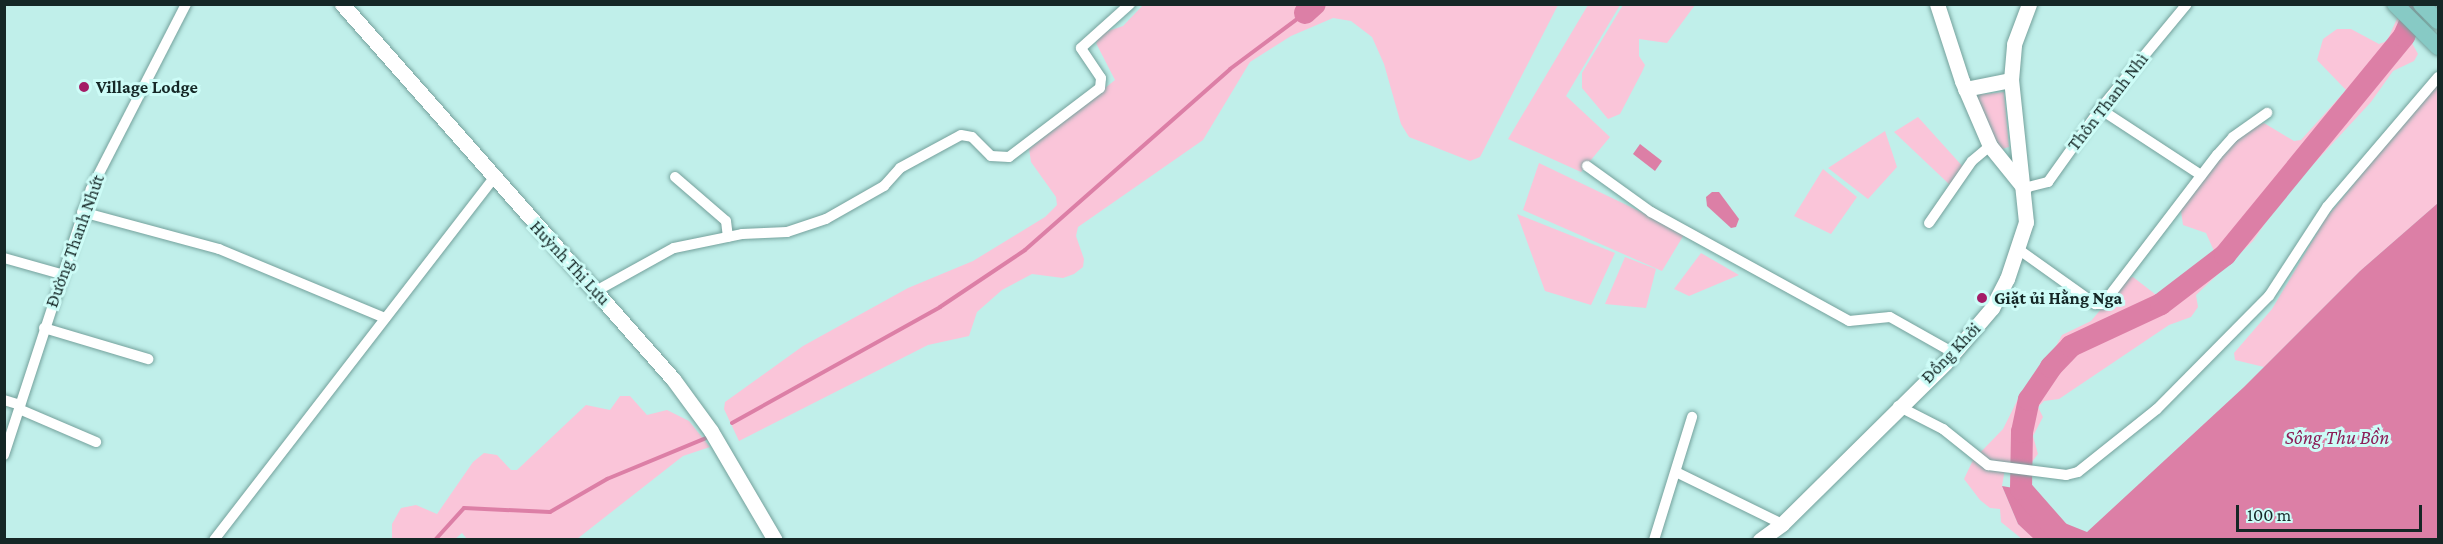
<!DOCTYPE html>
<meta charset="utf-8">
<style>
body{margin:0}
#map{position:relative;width:2443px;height:544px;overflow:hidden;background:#c0efea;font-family:"Crimson Pro",serif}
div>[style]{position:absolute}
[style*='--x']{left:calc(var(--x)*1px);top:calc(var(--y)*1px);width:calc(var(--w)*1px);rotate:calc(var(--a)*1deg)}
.green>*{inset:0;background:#fac5d9}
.water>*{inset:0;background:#dc7fa6}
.stream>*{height:4px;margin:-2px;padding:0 2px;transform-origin:2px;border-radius:2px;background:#dc7fa6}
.river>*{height:22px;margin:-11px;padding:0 11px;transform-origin:11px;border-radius:11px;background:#dc7fa6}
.roads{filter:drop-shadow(0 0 2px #74a19c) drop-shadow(0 0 2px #74a19c)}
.street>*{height:10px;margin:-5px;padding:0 5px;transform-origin:5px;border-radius:5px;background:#fff}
.secondary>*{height:15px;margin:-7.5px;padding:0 7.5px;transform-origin:7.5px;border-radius:7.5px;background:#fff}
.primary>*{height:16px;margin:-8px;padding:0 8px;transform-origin:8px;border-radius:8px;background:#87cac5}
.dots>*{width:16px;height:16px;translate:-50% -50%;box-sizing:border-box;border:3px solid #cdfcf7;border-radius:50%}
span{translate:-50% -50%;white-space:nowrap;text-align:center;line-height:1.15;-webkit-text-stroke:6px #cdfcf7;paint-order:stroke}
.poi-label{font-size:18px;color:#152726;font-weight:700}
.left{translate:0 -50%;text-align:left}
.street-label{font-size:18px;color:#152726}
.water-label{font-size:20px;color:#8c1e58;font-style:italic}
.frame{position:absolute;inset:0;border:6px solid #152726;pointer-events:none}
.scale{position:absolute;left:2236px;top:505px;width:186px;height:27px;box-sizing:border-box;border:3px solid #152726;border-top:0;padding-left:8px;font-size:18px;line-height:21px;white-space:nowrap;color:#152726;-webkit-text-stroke:4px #cdfcf7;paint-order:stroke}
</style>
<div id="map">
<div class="green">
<div style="clip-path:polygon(1143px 5px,1558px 5px,1480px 157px,1470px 161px,1409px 137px,1401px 124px,1384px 64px,1372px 37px,1351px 21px,1333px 18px,1291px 36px,1250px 62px,1203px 140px,1078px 227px,1076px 236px,1084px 259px,1083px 267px,1074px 274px,1063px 278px,1032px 274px,1002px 290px,977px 312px,969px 336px,928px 345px,739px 441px,724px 409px,725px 402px,803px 346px,908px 288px,973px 261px,1045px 217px,1057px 205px,1056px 197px,1031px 162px,1029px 149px,1115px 80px,1096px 43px,1102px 33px,1123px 26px)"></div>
<div style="clip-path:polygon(1588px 5px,1620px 5px,1566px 96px,1610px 137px,1581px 172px,1508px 139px)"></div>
<div style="clip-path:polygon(1623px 5px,1695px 5px,1667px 43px,1639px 39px,1639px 56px,1645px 65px,1642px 72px,1620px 114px,1608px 119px,1582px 88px,1582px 73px)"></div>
<div style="clip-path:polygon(2403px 5px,2429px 5px,2412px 43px,2418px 54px,2414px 61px,2393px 71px,2371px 102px,2283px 197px,2253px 241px,2196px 295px,2198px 307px,2191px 317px,2169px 325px,2059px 399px,2044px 401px,2038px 407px,2043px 417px,2033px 436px,2038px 454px,2031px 463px,2006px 463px,2002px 486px,2018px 524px,2035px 539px,2022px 539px,2001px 522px,2000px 509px,1990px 508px,1980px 500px,1964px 479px,1973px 460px,2003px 429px,2018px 399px,2042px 372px,2062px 335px,2091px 321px,2127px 278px,2133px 277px,2164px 301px,2186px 284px,2214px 251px,2206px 233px,2183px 225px,2181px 211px,2188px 197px,2234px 142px,2258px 125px,2264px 123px,2294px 141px,2301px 140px,2346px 90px,2317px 60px,2323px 39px,2337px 29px,2351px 29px,2379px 44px,2387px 41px)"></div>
<div style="clip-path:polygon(2438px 81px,2438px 203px,2360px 271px,2264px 367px,2235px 360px,2234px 353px,2272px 309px,2326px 218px)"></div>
<div style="clip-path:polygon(2004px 92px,2009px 147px,1999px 150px,1975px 95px)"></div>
<div style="clip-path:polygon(1918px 117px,1965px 169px,1950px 185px,1894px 132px)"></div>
<div style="clip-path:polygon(1885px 131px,1897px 167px,1868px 199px,1828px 168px)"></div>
<div style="clip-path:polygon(1539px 163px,1685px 233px,1662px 271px,1523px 210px)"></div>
<div style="clip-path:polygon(1823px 169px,1857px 197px,1831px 234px,1794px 216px)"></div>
<div style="clip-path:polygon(1517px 214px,1615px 253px,1591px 305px,1545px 291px)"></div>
<div style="clip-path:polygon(1701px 253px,1739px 275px,1689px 296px,1674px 289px)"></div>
<div style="clip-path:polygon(1625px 257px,1656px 269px,1646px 308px,1605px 304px)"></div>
<div style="clip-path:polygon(620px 396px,630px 396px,647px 415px,667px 410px,689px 421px,710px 447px,683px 456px,577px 539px,467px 539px,462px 533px,455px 539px,392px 539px,392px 524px,401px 508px,416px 505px,437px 514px,473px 462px,484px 453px,497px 455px,511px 470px,517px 470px,586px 405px,610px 410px)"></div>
</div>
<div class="water">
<div style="clip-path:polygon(1640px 144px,1662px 161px,1655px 171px,1633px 154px)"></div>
<div style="clip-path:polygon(1712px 192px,1719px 192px,1739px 219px,1736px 227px,1731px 228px,1707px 206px,1706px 197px)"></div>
<div style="clip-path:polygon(2438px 203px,2438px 539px,2035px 540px,2018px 524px,2002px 486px,2037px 492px,2047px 516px,2087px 532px,2244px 387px,2360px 271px)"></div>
</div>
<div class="stream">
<div style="--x:732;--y:423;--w:238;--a:-29.1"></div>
<div style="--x:940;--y:307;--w:102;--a:-33.8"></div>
<div style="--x:1025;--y:250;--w:273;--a:-41.4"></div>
<div style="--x:1230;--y:69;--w:94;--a:-36.7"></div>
<div style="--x:435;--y:540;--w:43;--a:-47.8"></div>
<div style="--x:464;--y:508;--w:86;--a:2.7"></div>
<div style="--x:550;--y:512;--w:66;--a:-30.1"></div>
<div style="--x:607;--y:479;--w:107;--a:-22.5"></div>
</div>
<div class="river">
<div style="--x:1305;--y:13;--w:13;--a:-42"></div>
<div style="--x:2066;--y:540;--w:68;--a:-131.4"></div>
<div style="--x:2021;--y:489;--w:57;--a:-89"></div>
<div style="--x:2022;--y:432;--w:33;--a:-78"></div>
<div style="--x:2029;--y:400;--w:40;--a:-56"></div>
<div style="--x:2051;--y:367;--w:29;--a:-46"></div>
<div style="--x:2071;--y:346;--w:99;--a:-25"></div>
<div style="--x:2161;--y:304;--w:81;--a:-37.4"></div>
<div style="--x:2225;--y:255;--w:283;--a:-50.7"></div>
<div style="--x:2404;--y:36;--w:35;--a:-66"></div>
</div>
<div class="roads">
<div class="street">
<div style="--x:2100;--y:109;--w:121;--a:33.2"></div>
<div style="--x:1587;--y:166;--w:79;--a:35.7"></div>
<div style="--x:1651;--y:212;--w:226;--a:28.8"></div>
<div style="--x:1849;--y:321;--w:41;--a:-5.6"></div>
<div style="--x:1890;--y:317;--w:73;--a:29.4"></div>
<div style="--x:675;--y:177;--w:67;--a:40.8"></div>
<div style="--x:726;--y:221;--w:16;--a:83"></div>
<div style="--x:2024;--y:188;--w:25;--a:-14"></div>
<div style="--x:2048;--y:182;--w:90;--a:-54.5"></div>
<div style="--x:2100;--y:109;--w:136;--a:-50.4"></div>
<div style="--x:82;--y:212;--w:142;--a:15.1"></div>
<div style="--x:219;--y:249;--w:180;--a:22.6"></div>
<div style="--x:1929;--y:223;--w:75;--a:-55.3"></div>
<div style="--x:1972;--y:161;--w:23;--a:-40"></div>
<div style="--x:2018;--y:249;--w:95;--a:35.5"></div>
<div style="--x:2095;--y:304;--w:8;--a:0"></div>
<div style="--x:2103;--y:304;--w:188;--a:-52.6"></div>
<div style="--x:2217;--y:155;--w:24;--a:-48"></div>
<div style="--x:2233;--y:137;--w:42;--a:-35.2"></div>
<div style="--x:4;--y:258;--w:59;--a:15.7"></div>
<div style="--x:596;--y:291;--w:89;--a:-28.9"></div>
<div style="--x:674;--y:248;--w:69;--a:-11.6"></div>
<div style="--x:742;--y:234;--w:45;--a:-2.5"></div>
<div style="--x:787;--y:232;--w:41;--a:-18.4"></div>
<div style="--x:826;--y:219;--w:67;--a:-29.6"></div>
<div style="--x:884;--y:186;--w:24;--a:-48"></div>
<div style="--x:900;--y:168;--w:69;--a:-28.4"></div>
<div style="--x:961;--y:135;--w:11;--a:10"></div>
<div style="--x:972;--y:137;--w:27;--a:45"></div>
<div style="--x:991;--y:156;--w:18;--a:3"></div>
<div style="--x:1009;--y:157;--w:114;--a:-37.2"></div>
<div style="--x:1100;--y:88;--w:10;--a:-84"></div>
<div style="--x:1101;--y:78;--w:36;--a:-124"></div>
<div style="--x:1081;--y:48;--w:66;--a:-41.9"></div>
<div style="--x:44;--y:328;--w:109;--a:16.6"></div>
<div style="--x:4;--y:400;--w:17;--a:17"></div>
<div style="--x:1898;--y:406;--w:51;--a:27.1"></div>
<div style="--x:1943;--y:429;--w:58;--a:38.7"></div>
<div style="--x:1988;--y:465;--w:79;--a:7.3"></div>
<div style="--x:2066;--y:475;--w:12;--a:-14"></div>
<div style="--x:2078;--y:472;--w:101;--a:-38.6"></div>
<div style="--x:2157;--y:409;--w:159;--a:-45.3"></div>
<div style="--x:2269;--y:296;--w:106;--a:-56.9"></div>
<div style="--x:2327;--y:207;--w:171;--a:-49.5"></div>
<div style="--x:19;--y:409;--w:84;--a:23.2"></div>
<div style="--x:4;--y:455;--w:280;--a:-71.9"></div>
<div style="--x:91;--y:189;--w:208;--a:-62.8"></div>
<div style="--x:1678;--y:473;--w:116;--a:26.1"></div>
<div style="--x:214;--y:540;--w:456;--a:-52.3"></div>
<div style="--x:1654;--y:540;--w:129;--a:-72.8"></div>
</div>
<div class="secondary">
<div style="--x:342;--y:4;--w:500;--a:48.57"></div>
<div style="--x:673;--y:379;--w:64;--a:53.8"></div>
<div style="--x:711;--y:431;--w:126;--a:59.6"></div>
<div style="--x:1937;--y:4;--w:81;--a:72"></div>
<div style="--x:1962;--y:81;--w:71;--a:66.7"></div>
<div style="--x:1990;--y:146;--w:54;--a:51"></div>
<div style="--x:1965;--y:89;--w:47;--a:-11.1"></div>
<div style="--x:1760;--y:540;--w:27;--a:-36"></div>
<div style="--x:1782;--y:524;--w:229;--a:-44.6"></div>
<div style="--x:1945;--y:363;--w:72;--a:-49.5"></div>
<div style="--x:1992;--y:308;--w:33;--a:-63"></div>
<div style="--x:2007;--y:279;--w:60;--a:-71.6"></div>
<div style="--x:2026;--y:222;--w:143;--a:-96"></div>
<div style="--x:2011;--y:80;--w:36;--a:-85"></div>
<div style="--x:2014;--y:44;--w:43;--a:-69.4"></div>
</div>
<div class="primary">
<div style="--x:2395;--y:4;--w:61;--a:45"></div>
<div style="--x:2421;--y:4;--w:24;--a:45"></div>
</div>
</div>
<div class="dots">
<div style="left:84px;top:87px;background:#a41c66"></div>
<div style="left:1982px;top:298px;background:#a41c66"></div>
</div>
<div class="poi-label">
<span class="left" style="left:96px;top:87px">Village Lodge</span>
<span class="left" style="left:1994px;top:298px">Giặt ủi Hằng Nga</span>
</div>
<div class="street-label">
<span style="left:2108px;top:102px;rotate:-52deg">Thôn Thanh Nhì</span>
<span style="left:75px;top:241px;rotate:-70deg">Đường Thanh Nhứt</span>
<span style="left:570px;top:263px;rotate:47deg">Huỳnh Thị Lựu</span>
<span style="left:1951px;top:353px;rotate:-46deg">Đồng Khởi</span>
</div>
<div class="water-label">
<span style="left:2337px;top:437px">Sông Thu Bồn</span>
</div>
<div class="frame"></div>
<div class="scale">100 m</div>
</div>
